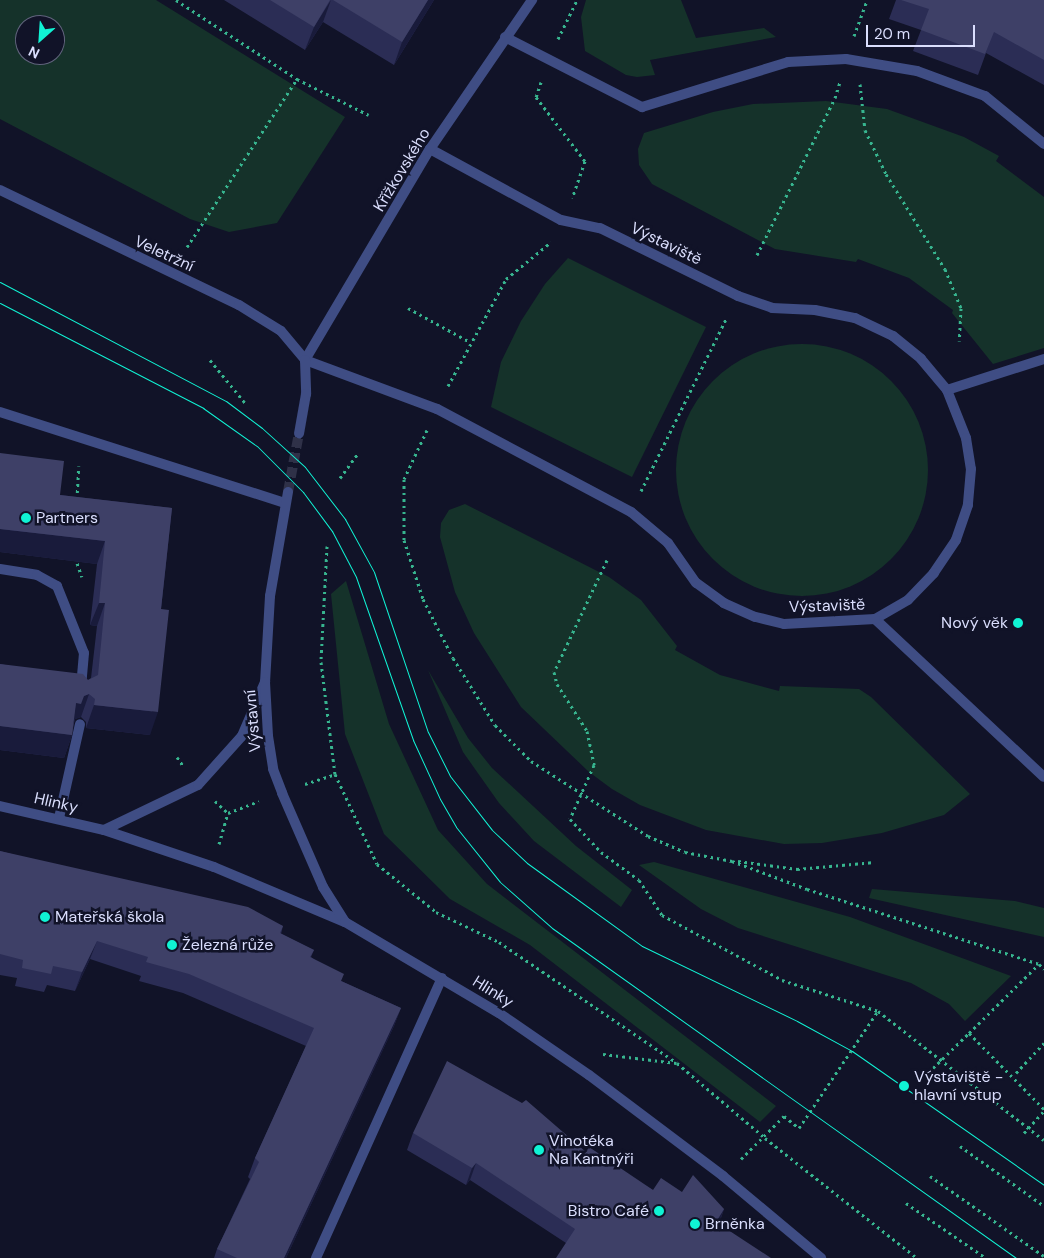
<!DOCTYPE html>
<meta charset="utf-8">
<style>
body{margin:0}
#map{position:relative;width:1044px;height:1258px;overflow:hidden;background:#111328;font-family:"DM Sans",sans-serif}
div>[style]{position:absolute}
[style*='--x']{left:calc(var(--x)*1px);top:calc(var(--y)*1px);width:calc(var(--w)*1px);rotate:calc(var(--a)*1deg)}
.green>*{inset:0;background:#15322a}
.round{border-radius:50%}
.tertiary-tunnel>*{height:10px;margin-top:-5px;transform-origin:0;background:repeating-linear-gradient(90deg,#2f3148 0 10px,transparent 0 15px)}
.path>*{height:3px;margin-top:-1.5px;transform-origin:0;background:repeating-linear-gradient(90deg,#37b58f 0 2.5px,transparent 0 6.5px)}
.service>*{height:10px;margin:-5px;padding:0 5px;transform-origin:5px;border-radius:5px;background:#3f4d84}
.minor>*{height:10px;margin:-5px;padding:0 5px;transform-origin:5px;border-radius:5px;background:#3f4d84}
.tertiary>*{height:10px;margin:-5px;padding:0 5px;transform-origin:5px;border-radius:5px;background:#3f4d84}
.tram>*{height:1px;margin:-0.5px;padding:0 0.5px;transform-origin:0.5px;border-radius:0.5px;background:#10f3d4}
.wall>*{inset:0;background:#2b2d55}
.shaded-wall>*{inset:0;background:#191b3b}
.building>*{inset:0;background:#3e4067}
.dots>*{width:14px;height:14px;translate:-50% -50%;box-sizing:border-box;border:2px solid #111328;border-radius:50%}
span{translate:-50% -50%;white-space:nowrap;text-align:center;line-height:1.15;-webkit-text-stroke:5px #111328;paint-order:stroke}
.street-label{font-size:16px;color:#dadefd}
.poi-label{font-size:16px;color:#dadefd}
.left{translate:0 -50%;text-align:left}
.right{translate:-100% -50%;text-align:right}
.north{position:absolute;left:15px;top:15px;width:50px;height:50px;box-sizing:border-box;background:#111328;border:1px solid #61647d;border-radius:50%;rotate:206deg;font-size:14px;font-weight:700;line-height:20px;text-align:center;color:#dadefd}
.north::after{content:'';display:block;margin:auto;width:18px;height:22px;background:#10f3d4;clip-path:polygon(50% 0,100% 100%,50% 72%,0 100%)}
.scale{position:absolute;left:866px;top:25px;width:109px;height:22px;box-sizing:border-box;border:2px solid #dadefd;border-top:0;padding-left:6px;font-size:15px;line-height:18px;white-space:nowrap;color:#dadefd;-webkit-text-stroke:4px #111328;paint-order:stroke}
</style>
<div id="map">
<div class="green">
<div style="clip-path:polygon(evenodd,0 0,156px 0,345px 117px,277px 223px,229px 232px,190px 219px,0 119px,0 0,25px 25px,55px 25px,55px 55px,25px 55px,25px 25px)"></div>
<div style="clip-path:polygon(586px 0,681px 0,696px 38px,764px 28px,776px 37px,650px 60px,655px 75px,637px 77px,626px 75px,585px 51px,581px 17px)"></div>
<div style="clip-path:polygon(826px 101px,887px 109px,964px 137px,999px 156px,996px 161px,1044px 197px,1044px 348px,993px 364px,952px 313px,953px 310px,909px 278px,858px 259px,856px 262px,775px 249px,652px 184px,639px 165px,638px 149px,644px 133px,713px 112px,753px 104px)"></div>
<div style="clip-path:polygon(568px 258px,706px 327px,632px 477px,491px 407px,501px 362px,521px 321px,545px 284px)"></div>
<div class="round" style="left:676px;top:344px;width:252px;height:252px"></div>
<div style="clip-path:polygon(465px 504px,609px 577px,641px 600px,677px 646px,675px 650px,720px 675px,779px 691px,780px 686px,859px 689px,871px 697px,970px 794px,944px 815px,882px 833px,822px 843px,784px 844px,706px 830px,640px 805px,612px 789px,589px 772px,521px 707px,474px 633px,455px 592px,440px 537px,441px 523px,449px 510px)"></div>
<div style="clip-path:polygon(346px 581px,389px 724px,438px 830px,487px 884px,776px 1106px,760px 1122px,530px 945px,450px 899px,384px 834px,345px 734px,331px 594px)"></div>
<div style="clip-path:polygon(428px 670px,468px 738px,492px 768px,576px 846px,632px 890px,621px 907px,534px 841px,499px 803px,463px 752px)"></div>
<div style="clip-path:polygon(654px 862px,850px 917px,1011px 976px,965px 1021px,949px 1004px,911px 983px,738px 928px,701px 909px,639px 865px)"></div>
<div style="clip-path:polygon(872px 889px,1015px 901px,1044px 908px,1044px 937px,869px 898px)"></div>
</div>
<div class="tertiary-tunnel">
<div style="--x:288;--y:492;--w:60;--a:-79.4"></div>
</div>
<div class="path">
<div style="--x:176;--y:0;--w:145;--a:33.1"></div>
<div style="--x:297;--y:79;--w:80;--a:26.6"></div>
<div style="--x:854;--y:36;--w:38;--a:-70"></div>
<div style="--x:558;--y:39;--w:43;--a:-64"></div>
<div style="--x:541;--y:82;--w:16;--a:108"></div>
<div style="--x:536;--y:97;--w:81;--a:52.6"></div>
<div style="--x:585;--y:161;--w:39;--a:109"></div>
<div style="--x:860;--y:84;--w:46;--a:83.8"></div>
<div style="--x:865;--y:130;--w:49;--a:64.5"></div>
<div style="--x:886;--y:174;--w:112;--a:58.2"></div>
<div style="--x:945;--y:269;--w:42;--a:67.7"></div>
<div style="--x:961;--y:308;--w:33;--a:93"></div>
<div style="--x:187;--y:247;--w:201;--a:-56.8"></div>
<div style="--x:757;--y:255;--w:175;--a:-63.6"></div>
<div style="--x:835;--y:98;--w:17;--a:-73"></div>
<div style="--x:408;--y:308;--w:71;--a:28.7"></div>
<div style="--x:210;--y:360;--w:57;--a:50.7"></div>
<div style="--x:448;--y:386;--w:122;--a:-61.5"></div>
<div style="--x:506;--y:279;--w:58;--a:-39.4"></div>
<div style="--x:427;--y:430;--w:54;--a:115.1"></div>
<div style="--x:404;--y:479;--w:61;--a:90"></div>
<div style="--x:404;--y:540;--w:62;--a:72.1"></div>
<div style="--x:423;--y:599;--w:66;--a:63"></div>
<div style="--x:453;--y:658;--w:79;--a:57.9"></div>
<div style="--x:495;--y:725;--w:51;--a:45"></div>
<div style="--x:531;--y:761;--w:139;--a:32.7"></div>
<div style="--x:648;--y:836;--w:40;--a:23.4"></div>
<div style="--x:685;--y:852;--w:48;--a:10.8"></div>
<div style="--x:732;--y:861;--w:80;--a:20.5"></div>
<div style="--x:807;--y:889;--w:244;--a:17.9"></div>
<div style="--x:1039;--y:964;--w:7;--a:45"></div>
<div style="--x:340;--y:478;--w:29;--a:-54"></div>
<div style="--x:641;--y:491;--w:194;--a:-63.7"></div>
<div style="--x:77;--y:499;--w:33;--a:-87"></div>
<div style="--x:327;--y:546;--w:116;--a:93"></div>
<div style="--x:321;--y:662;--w:113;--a:82.9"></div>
<div style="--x:335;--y:774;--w:99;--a:65"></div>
<div style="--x:377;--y:864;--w:76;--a:39.1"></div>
<div style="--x:436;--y:912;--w:70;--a:25.5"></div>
<div style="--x:499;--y:942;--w:215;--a:34.2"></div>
<div style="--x:677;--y:1063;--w:116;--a:40.4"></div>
<div style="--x:765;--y:1138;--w:194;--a:38.3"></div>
<div style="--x:75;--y:557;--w:21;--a:71"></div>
<div style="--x:607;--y:560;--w:124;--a:115.3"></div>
<div style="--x:554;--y:672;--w:12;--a:76"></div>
<div style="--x:557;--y:684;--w:56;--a:57.4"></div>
<div style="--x:587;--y:731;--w:35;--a:78"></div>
<div style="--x:594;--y:765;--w:59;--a:114"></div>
<div style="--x:570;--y:819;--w:45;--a:46.8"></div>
<div style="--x:601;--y:852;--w:47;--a:36.4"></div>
<div style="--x:639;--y:880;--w:42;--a:56.7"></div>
<div style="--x:662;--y:915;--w:136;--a:28.4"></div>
<div style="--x:782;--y:980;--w:101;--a:17.9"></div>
<div style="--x:878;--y:1011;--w:210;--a:37.9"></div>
<div style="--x:177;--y:757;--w:12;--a:55"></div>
<div style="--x:305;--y:784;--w:32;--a:-18"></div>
<div style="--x:215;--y:801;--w:18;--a:43"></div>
<div style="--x:219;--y:844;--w:32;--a:-74"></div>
<div style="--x:228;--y:813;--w:33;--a:-21"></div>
<div style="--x:738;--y:861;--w:60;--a:7.7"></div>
<div style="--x:797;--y:869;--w:78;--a:-5.1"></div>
<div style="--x:969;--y:1033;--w:98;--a:-44.6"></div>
<div style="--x:603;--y:1054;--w:74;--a:7"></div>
<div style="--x:933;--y:1068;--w:50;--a:-44.2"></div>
<div style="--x:969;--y:1033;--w:107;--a:45.4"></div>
<div style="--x:1016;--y:1073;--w:41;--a:-47"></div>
<div style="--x:1024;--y:1133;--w:30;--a:-48"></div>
<div style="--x:960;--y:1146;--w:103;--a:35.5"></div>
<div style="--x:741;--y:1159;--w:61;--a:-45"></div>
<div style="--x:784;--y:1116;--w:19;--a:39"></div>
<div style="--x:799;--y:1128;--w:141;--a:-56"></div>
<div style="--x:930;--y:1176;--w:139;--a:35.1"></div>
<div style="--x:906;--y:1203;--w:97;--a:34.5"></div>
</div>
<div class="service">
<div style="--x:0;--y:569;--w:37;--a:9"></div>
<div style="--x:37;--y:575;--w:23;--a:29"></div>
<div style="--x:57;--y:586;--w:72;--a:68.1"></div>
<div style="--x:84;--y:653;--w:34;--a:95"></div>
<div style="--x:875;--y:619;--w:231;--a:43.1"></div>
<div style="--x:59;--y:818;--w:96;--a:-77.4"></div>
<div style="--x:316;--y:1258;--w:307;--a:-65.8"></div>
</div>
<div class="minor">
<div style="--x:505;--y:37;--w:154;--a:27.1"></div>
<div style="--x:642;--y:107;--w:153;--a:-17.1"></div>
<div style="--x:788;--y:62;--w:58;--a:-3"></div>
<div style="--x:846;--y:59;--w:72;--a:9.6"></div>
<div style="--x:917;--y:71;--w:72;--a:20.2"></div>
<div style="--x:985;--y:96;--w:76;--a:39.1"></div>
<div style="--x:430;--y:149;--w:149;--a:28.5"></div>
<div style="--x:561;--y:220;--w:40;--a:12"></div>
<div style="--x:600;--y:228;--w:154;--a:26.2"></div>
<div style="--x:738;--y:296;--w:36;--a:19"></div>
<div style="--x:772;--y:308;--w:43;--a:2.7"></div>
<div style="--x:815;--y:310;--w:41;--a:11.3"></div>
<div style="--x:855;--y:318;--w:42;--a:25.3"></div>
<div style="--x:893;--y:336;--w:36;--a:39"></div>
<div style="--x:921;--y:359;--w:40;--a:50"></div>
<div style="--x:947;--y:390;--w:52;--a:68.4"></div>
<div style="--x:966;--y:438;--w:31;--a:81"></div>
<div style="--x:971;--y:469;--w:36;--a:95"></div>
<div style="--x:968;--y:505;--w:37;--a:109"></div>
<div style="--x:956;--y:540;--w:40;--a:124"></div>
<div style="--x:934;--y:573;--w:37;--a:134"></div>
<div style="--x:908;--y:600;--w:38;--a:150"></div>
<div style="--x:875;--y:619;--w:91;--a:176.9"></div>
<div style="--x:784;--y:624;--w:30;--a:-166"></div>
<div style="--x:755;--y:617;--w:34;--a:-156"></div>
<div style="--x:724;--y:603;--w:34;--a:-144"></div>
<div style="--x:696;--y:583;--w:49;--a:-125"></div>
<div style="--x:668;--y:543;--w:48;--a:-140"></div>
<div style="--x:631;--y:512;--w:220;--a:-152"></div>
<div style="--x:437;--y:409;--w:141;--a:-159.6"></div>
<div style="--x:305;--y:360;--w:245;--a:-59.4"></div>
<div style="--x:430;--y:149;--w:181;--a:-55.6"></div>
<div style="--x:947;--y:390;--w:102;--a:-17.7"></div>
<div style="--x:0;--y:412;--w:299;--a:17.7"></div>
<div style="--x:0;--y:806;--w:107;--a:13"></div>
<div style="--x:104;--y:830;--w:116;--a:18.6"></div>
<div style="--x:214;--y:867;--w:142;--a:22.8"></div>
<div style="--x:104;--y:830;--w:104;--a:-25.6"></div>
<div style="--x:198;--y:785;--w:66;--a:-48.1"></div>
<div style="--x:242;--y:736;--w:59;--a:-66.9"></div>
</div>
<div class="tertiary">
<div style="--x:0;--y:190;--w:265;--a:25.7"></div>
<div style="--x:239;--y:305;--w:49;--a:31.8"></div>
<div style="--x:281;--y:331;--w:38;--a:50"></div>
<div style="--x:305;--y:360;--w:34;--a:88"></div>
<div style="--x:306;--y:394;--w:40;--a:100"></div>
<div style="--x:288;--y:492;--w:106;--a:99.8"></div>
<div style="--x:270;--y:596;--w:86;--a:93.3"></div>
<div style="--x:265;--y:682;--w:54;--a:86.8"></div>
<div style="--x:268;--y:736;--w:33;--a:81"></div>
<div style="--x:273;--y:769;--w:26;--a:69"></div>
<div style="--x:282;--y:793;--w:103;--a:66.4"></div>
<div style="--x:323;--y:887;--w:41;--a:57.8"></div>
<div style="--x:345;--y:922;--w:179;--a:30.6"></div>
<div style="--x:499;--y:1013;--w:109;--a:34.6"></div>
<div style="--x:589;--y:1075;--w:168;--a:37"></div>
<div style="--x:723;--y:1176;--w:128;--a:39.9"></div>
</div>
<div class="tram">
<div style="--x:0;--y:282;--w:255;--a:27.8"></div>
<div style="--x:226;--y:401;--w:45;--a:36.9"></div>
<div style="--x:262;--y:428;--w:58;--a:42.2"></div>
<div style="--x:305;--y:467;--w:66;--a:52.4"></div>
<div style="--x:345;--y:519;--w:60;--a:61.3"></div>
<div style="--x:374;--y:572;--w:169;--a:71.4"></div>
<div style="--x:428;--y:732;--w:49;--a:63.4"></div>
<div style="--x:450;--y:776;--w:68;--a:52.1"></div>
<div style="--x:492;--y:830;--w:48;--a:43.3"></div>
<div style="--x:527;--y:863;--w:142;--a:35.8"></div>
<div style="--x:642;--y:946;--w:172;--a:25.8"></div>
<div style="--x:797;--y:1021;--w:63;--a:28.6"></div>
<div style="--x:852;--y:1051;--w:234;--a:34.9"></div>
<div style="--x:0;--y:303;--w:229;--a:27.3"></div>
<div style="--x:203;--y:408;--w:67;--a:35.3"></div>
<div style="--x:258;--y:447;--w:64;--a:45"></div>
<div style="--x:303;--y:492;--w:49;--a:53.4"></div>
<div style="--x:332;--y:531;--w:52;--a:62.4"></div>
<div style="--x:356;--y:577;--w:173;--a:70.7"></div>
<div style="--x:413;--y:740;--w:65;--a:65.4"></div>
<div style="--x:440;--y:799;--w:32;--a:60"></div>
<div style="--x:456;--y:827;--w:70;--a:51.3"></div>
<div style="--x:500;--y:882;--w:69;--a:41.5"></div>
<div style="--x:552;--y:928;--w:569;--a:35.42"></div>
</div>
<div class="wall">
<div style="clip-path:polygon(224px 0,434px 0,394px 65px,323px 22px,305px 50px)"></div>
<div style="clip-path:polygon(896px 0,1044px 0,1044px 85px,986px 53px,978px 75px,913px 51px,921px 30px,889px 19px)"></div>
<div style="clip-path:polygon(0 453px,60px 495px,172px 508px,161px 609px,150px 735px,86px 728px,86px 722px,81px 717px,75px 719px,74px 723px,72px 735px,64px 758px,0 750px,0 664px,88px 680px,91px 678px,97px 626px,90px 625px,97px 564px,0 552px)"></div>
<div style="clip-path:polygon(0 851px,283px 926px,281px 934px,314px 950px,311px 957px,341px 981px,401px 1008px,394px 1026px,286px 1258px,214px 1258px,217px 1249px,250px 1179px,248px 1177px,255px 1158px,306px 1046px,183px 993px,139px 981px,141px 976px,90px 959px,75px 991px,47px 985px,44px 992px,15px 986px,17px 978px,0 975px)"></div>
<div style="clip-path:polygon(413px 1133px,586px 1152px,653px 1190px,682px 1192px,724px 1209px,719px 1224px,566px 1243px,470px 1180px,466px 1185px,407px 1150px)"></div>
</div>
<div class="shaded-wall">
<div style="clip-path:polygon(331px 0,323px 22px,305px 50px,314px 27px)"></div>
<div style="clip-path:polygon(428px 0,434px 0,394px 65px,402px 42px)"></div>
<div style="clip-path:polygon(0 529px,105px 541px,97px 564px,0 552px)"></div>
<div style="clip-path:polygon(99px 603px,105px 603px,97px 626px,90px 625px)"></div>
<div style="clip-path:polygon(89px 694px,81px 717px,75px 719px,72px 727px,76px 703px,84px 696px)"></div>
<div style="clip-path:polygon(94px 705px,158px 712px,150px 735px,86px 728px)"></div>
<div style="clip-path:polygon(0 726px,72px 735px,64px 758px,0 750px)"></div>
<div style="clip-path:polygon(97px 941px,90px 959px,75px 991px,82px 972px)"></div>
<div style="clip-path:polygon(401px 1008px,394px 1026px,286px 1258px,284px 1258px)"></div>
<div style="clip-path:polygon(476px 1163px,470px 1180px,466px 1185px,472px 1168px)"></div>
<div style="clip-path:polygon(724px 1209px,718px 1226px,716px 1222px)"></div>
</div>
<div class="building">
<div style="clip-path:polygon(270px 0,330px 0,314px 27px)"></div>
<div style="clip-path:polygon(333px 0,428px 0,402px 42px)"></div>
<div style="clip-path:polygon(901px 0,1044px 0,1044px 60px,994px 32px,985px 54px,921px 30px,929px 9px)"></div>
<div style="clip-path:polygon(0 453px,64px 461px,60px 495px,172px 508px,161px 609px,169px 610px,158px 712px,94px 705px,95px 699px,89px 694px,84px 696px,81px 704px,76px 703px,72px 735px,0 726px,0 664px,83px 674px,88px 680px,98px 675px,105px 603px,99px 603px,105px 541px,0 529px)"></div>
<div style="clip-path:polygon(0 851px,248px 907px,283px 926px,280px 933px,314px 950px,310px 957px,344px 974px,341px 981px,401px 1008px,284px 1258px,237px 1258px,217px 1249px,259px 1162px,255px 1158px,314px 1028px,189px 974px,146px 962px,148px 957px,97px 941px,82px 972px,53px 966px,51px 974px,22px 968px,23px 960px,0 954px)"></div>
<div style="clip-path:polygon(447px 1061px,522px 1103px,526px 1100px,586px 1152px,589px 1147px,653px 1190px,661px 1178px,682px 1192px,693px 1175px,724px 1209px,716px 1222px,771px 1258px,556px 1258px,575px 1229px,476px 1163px,472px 1168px,413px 1133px)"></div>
</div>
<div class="dots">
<div style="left:26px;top:518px;background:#10f3d4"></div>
<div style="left:1018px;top:623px;background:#10f3d4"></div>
<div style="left:45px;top:917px;background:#10f3d4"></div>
<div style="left:172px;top:945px;background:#10f3d4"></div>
<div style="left:904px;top:1086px;background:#10f3d4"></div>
<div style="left:539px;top:1150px;background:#10f3d4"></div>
<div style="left:659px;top:1211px;background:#10f3d4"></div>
<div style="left:695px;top:1224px;background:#10f3d4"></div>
</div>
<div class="street-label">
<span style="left:402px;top:170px;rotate:-59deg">Křížkovského</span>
<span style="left:666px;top:244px;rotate:26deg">Výstaviště</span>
<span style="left:164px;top:254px;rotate:25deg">Veletržní</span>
<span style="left:827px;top:606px;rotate:-2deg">Výstaviště</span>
<span style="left:253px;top:721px;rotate:-95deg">Výstavní</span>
<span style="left:56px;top:803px;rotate:13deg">Hlinky</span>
<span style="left:493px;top:992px;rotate:32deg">Hlinky</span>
</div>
<div class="poi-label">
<span class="left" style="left:36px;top:518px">Partners</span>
<span class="right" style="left:1008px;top:623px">Nový věk</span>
<span class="left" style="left:55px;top:917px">Mateřská škola</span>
<span class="left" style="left:182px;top:945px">Železná růže</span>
<span class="left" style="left:914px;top:1086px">Výstaviště -<br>hlavní vstup</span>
<span class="left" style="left:549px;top:1150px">Vinotéka<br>Na Kantnýři</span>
<span class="right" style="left:649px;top:1211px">Bistro Café</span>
<span class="left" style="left:705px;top:1224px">Brněnka</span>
</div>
<div class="north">N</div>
<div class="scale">20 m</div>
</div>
